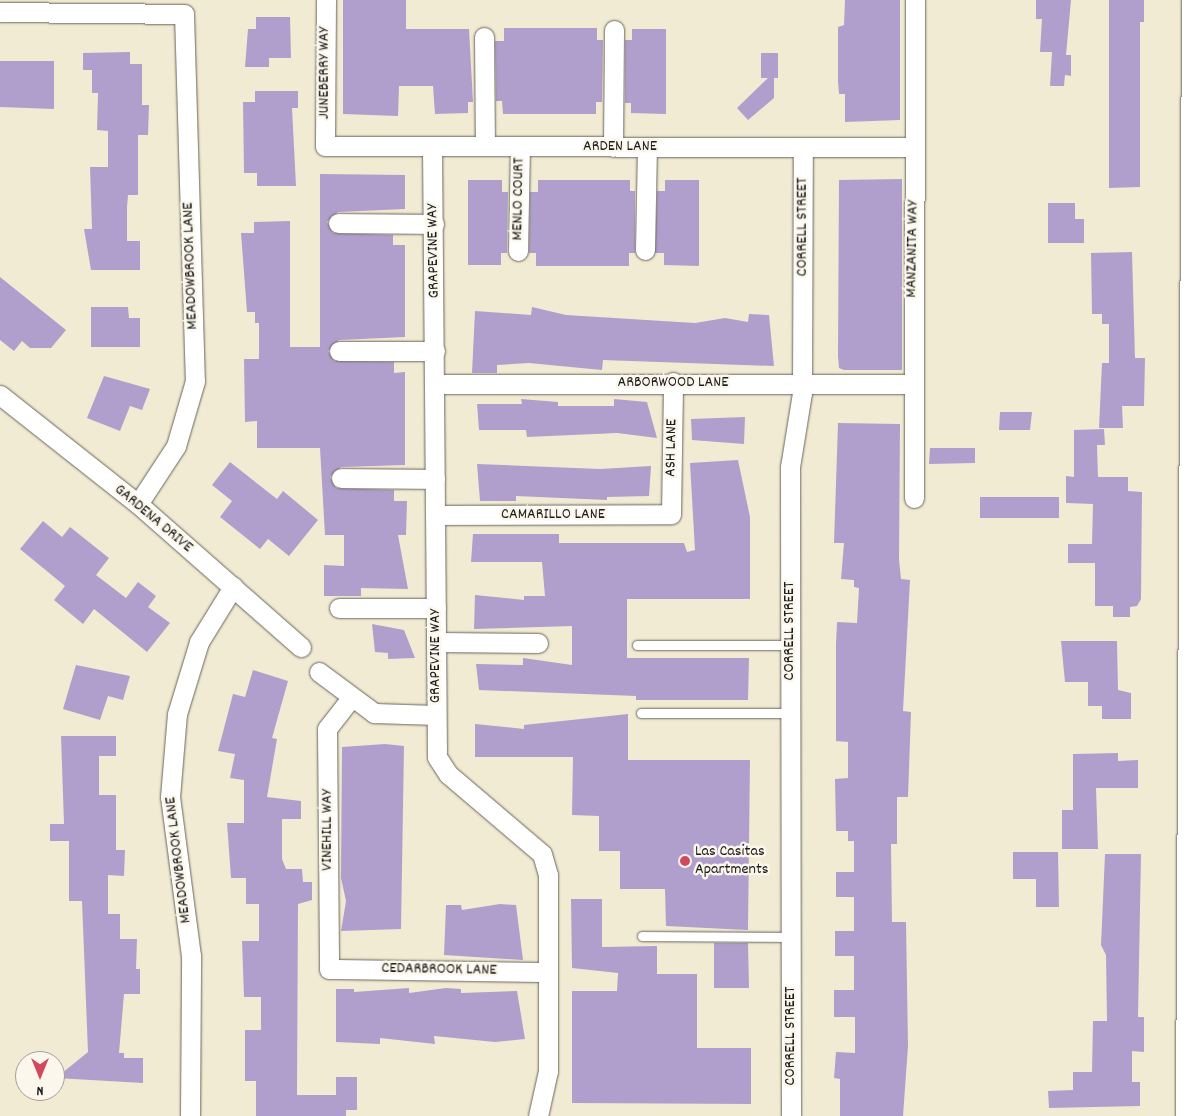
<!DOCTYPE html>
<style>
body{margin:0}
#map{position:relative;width:1192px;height:1116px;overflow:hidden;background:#f2ebd3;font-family:Dekko,sans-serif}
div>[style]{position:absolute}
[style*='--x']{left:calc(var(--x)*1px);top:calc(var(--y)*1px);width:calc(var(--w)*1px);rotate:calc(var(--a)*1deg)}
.building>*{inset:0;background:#b09fcc}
.roads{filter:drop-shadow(0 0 1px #67645c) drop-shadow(0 0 1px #67645c)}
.lane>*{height:9px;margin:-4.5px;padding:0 4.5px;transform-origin:4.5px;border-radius:4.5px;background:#fff}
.street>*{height:19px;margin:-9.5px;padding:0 9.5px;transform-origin:9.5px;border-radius:9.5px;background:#fff}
.dots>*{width:14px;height:14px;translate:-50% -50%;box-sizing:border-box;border:2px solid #fbf7ec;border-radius:50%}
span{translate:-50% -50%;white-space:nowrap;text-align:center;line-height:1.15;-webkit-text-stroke:5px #fbf7ec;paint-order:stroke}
.street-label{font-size:16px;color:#1c1c1c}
.poi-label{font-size:16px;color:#1c1c1c}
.left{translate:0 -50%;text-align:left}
.north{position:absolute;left:15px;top:1051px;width:50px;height:50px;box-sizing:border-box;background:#fbf7ec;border:1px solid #a29f99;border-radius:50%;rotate:180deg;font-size:14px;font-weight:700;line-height:20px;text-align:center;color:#1c1c1c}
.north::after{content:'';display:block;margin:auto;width:18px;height:22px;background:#d1495b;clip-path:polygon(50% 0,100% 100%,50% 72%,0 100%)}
</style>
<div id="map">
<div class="building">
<div style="clip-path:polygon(343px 0,406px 0,406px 29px,469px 29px,473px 102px,468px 102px,468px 113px,435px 114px,433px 86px,399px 86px,398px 116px,343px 114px)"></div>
<div style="clip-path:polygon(845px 0,900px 0,900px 120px,845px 122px,845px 94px,839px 94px,838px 81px,838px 27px,844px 25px)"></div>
<div style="clip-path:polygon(1036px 0,1071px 0,1066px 55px,1071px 55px,1071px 76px,1065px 75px,1064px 86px,1050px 86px,1052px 52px,1040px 52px,1042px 19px,1036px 19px)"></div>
<div style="clip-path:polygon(1109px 0,1144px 0,1144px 22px,1140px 22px,1140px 187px,1109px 188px)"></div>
<div style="clip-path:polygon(256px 17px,290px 17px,291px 58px,269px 58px,269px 67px,245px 67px,248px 29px,256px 29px)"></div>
<div style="clip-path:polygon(504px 28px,597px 28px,597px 40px,603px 40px,602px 102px,596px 102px,596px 114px,503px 114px,502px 101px,496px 101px,495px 41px,504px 41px)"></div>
<div style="clip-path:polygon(632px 29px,666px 29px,666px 114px,631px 113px,631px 103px,625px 103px,625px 40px,632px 40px)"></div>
<div style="clip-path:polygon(130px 52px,130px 64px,142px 64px,142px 105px,149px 105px,148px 135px,138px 135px,138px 195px,128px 195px,127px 207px,127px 241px,140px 241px,140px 270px,91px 270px,84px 229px,92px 229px,90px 167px,108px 167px,108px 131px,97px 130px,98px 93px,92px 93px,92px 70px,83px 70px,83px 53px)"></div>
<div style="clip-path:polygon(761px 53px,778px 53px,778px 78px,774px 78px,774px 98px,748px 120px,737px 108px,768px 78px,761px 78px)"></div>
<div style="clip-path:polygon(0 61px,54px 61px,54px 109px,0 107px)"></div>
<div style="clip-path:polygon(255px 91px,298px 91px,298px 108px,292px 108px,296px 186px,257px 186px,257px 173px,244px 173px,243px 102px,255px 102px)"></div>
<div style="clip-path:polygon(320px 174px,405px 175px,405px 209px,338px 212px,327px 222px,333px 233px,393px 235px,393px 245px,405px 245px,405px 337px,339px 340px,328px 351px,334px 361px,394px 362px,394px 373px,405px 372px,405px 465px,341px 467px,330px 477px,336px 488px,394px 490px,394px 501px,407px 501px,406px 535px,398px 535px,408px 589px,361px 588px,361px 596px,324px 596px,324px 565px,344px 566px,344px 535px,325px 535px,320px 448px,257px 448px,257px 421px,245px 422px,244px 359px,259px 359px,259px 323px,255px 323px,255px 312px,247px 312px,241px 233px,254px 233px,254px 222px,290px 221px,290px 347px,320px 347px)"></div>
<div style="clip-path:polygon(902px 179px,902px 370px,844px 370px,839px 368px,838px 356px,839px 180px)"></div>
<div style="clip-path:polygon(468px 180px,502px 180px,502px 192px,508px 192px,507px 253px,501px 253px,501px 265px,468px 265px)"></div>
<div style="clip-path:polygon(538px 180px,630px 180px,630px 191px,635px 191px,635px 253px,629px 253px,629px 266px,536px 266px,536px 253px,529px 253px,530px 192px,538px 192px)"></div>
<div style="clip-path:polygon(665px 180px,699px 180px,699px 266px,664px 265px,664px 253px,655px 253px,657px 191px,665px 191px)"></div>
<div style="clip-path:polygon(1048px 203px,1075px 203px,1075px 219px,1084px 219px,1084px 243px,1048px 243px)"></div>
<div style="clip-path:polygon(1132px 252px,1135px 358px,1145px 358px,1144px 406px,1122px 406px,1123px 428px,1099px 428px,1102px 363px,1109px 363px,1109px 324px,1102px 324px,1102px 314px,1092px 314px,1091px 253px)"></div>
<div style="clip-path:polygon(0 277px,66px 330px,51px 348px,30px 348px,22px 341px,14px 351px,0 340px)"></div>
<div style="clip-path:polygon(91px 307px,128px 307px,129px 318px,140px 318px,140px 347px,91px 347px)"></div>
<div style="clip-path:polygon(532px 307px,566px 315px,695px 323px,725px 318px,748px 322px,749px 314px,769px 315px,774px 366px,603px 360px,602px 370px,529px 363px,497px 365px,497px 373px,472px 373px,475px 311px,531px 315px)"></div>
<div style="clip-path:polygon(104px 376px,150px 389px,142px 410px,130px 406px,120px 431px,87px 418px)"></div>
<div style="clip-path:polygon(521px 399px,558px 402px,558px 406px,614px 406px,614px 399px,647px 402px,657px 438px,617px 433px,527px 437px,526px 430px,479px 430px,477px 404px,522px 404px)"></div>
<div style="clip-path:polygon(1032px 412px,1030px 430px,999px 430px,1000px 412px)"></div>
<div style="clip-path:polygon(745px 417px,744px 444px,692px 440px,691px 419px)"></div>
<div style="clip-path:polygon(838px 423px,900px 424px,899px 559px,901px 579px,910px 580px,903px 711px,911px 712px,908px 797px,897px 797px,897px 844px,891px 844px,892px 922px,906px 922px,908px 1046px,903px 1116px,840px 1116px,840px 1079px,834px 1078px,836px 1052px,855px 1053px,855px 1017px,834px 1017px,834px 990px,854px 990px,854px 956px,835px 956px,835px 931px,854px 931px,854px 897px,836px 897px,836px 872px,854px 872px,854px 841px,848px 841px,848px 831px,836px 831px,835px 779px,848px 778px,848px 742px,836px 741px,836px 644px,837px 622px,857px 623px,859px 588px,854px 587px,854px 580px,841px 579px,844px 543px,834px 543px)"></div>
<div style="clip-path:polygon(1104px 429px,1105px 445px,1097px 445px,1098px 477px,1128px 477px,1128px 491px,1142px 492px,1141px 599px,1137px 606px,1130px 607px,1130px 617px,1113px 617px,1113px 606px,1095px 606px,1095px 563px,1068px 563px,1068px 544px,1092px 544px,1093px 504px,1066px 503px,1066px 476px,1074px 477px,1074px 430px)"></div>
<div style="clip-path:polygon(930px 448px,975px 448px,975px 463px,929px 464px)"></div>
<div style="clip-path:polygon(738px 460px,750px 517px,750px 599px,627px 599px,627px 658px,749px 658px,748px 700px,636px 700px,636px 696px,479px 690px,476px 664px,523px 665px,523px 658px,572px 665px,572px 626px,474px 629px,475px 595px,524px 600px,524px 596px,545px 596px,542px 562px,471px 562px,473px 534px,559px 534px,559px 543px,684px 543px,687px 552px,695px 550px,690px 463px)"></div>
<div style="clip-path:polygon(230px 462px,277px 499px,283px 491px,318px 520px,289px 556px,268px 539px,260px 549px,220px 517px,232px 501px,212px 485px)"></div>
<div style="clip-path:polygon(477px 464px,600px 469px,651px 466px,649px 496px,607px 497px,607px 500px,516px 496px,516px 501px,480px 501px)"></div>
<div style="clip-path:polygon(980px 497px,1059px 497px,1059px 518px,980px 518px)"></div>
<div style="clip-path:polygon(43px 521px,62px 537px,70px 527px,109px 558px,96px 575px,126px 598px,138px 582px,156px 596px,148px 607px,170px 623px,147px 652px,94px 609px,83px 624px,54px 600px,65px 586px,20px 549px)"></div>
<div style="clip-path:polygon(372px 624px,404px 630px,415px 658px,388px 659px,388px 653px,375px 652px)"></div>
<div style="clip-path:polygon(1061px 641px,1117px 641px,1118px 690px,1131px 693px,1131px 719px,1102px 719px,1102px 706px,1088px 706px,1088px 682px,1065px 682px)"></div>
<div style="clip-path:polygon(76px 665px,130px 676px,123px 700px,108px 696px,100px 720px,63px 709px)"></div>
<div style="clip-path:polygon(253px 670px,288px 681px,272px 738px,277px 739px,267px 797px,301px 801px,301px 819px,282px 819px,282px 859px,286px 869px,302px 869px,303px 882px,312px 882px,312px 900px,298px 904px,297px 1095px,336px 1095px,336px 1077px,357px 1077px,357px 1110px,346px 1110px,346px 1116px,256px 1116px,256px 1081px,245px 1081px,245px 1030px,261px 1030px,261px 997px,244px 997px,242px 941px,259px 941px,259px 904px,246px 904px,246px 878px,231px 878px,227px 823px,244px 823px,244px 780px,230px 778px,235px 754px,218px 751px,233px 694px,245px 697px)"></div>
<div style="clip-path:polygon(628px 714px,628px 760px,750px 760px,748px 930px,666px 926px,665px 889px,620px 889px,620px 851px,599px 851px,599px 816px,572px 815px,573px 757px,475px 757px,475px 724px,524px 729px,524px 725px)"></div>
<div style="clip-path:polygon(61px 736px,116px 736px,116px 756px,99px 756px,99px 795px,116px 795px,116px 850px,125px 850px,124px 876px,108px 875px,108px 914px,120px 914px,120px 939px,137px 939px,136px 969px,140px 969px,140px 994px,124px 994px,119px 1053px,124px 1053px,124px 1058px,143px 1058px,143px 1083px,56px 1078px,88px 1052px,82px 901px,69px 901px,69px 841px,50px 841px,50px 824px,64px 824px)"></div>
<div style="clip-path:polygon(385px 744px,404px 746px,401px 929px,341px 931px,346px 901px,341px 878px,342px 747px)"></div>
<div style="clip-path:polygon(1118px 753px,1118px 761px,1138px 760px,1138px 788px,1096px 788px,1098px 849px,1062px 849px,1062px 810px,1073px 810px,1073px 754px)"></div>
<div style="clip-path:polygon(1013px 852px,1058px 852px,1059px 907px,1036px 907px,1036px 879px,1013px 879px)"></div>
<div style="clip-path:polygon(1105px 854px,1141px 854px,1138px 1017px,1144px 1017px,1144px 1052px,1132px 1051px,1132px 1082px,1140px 1082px,1140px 1106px,1049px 1108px,1048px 1091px,1073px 1090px,1073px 1072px,1092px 1072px,1093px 1021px,1107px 1021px,1106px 955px,1101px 945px)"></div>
<div style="clip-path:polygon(571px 899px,602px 899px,602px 947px,657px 946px,657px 974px,697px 974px,697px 1048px,751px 1048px,751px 1104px,572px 1103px,572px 991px,617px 991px,618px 973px,572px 968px)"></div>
<div style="clip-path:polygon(500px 904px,516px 905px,523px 960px,444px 955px,446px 905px,461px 905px,462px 910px)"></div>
<div style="clip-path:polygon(714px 943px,748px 943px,749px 988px,714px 988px)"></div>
<div style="clip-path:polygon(409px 988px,409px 993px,446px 988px,461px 989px,461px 993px,517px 991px,525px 1039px,495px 1042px,434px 1036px,435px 1044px,380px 1038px,380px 1044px,336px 1042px,336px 989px,354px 989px,354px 992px)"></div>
</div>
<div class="roads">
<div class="lane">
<div style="--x:637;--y:645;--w:153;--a:0"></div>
<div style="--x:641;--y:713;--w:149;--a:0"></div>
<div style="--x:642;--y:936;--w:149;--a:0.4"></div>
</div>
<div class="street">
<div style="--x:326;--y:0;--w:146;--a:90.4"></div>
<div style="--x:325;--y:146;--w:589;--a:0.1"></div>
<div style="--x:0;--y:12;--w:184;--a:0.6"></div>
<div style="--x:184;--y:14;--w:367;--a:88.3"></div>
<div style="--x:195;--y:381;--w:68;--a:106.3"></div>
<div style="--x:176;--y:446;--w:69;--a:123.2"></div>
<div style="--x:484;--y:37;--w:109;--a:89.5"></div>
<div style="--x:432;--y:146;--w:611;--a:89.53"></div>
<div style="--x:437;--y:757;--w:20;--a:57"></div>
<div style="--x:448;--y:774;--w:123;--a:40.4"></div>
<div style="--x:542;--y:854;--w:22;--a:74"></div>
<div style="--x:548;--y:875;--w:196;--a:90"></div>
<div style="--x:548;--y:1071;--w:46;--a:102.5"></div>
<div style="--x:613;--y:147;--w:117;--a:-89.5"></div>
<div style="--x:338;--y:223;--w:96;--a:0.6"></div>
<div style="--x:645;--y:250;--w:103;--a:-88.9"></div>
<div style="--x:518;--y:251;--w:105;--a:-88.9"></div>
<div style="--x:339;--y:351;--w:96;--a:0"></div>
<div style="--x:435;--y:384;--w:477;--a:0"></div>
<div style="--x:0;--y:395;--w:176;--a:38.3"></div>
<div style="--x:138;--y:504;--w:217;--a:41.3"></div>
<div style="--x:341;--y:478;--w:94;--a:0.6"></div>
<div style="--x:914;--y:498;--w:498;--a:-89.9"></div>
<div style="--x:435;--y:515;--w:236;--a:-0.2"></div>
<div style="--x:671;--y:514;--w:132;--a:-89.1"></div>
<div style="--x:339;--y:608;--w:97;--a:0"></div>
<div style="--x:436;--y:642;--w:102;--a:0.6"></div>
<div style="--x:319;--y:672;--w:69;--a:36.7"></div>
<div style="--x:374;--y:713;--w:62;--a:1.8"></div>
<div style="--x:351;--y:698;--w:39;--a:128"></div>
<div style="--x:327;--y:729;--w:240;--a:89.5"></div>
<div style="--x:329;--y:969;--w:219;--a:0.8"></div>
<div style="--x:190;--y:1116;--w:160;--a:-89.6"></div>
<div style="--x:191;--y:956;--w:160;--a:-97.5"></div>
<div style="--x:170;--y:797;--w:83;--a:-85.2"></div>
<div style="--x:177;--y:714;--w:75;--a:-73"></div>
<div style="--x:199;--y:642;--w:65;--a:-58.3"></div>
<div style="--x:791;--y:1116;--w:649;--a:-90.09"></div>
<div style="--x:790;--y:467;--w:75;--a:-80.8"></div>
<div style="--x:802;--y:393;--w:246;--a:-89.8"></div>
<div style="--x:1185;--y:1116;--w:1116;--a:-89.69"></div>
</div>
</div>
<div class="dots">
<div style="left:685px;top:861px;background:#d1495b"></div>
</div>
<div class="street-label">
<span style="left:325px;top:73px;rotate:-90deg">JUNEBERRY WAY</span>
<span style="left:620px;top:147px">ARDEN LANE</span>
<span style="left:519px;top:199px;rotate:-89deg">MENLO COURT</span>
<span style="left:803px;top:227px;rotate:-90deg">CORRELL STREET</span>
<span style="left:913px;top:249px;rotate:-89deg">MANZANITA WAY</span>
<span style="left:434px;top:251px;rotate:-91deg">GRAPEVINE WAY</span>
<span style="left:191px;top:266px;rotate:-92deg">MEADOWBROOK LANE</span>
<span style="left:673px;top:383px">ARBORWOOD LANE</span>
<span style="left:672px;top:448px;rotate:-89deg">ASH LANE</span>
<span style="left:553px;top:515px">CAMARILLO LANE</span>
<span style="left:153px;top:519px;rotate:40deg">GARDENA DRIVE</span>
<span style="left:790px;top:631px;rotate:-90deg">CORRELL STREET</span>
<span style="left:436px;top:656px;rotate:-90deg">GRAPEVINE WAY</span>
<span style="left:328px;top:830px;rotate:-90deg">VINEHILL WAY</span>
<span style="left:179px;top:860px;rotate:-97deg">MEADOWBROOK LANE</span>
<span style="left:439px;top:970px;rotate:1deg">CEDARBROOK LANE</span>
<span style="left:791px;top:1036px;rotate:-90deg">CORRELL STREET</span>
</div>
<div class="poi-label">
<span class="left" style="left:695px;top:861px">Las Casitas<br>Apartments</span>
</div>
<div class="north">N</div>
</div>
